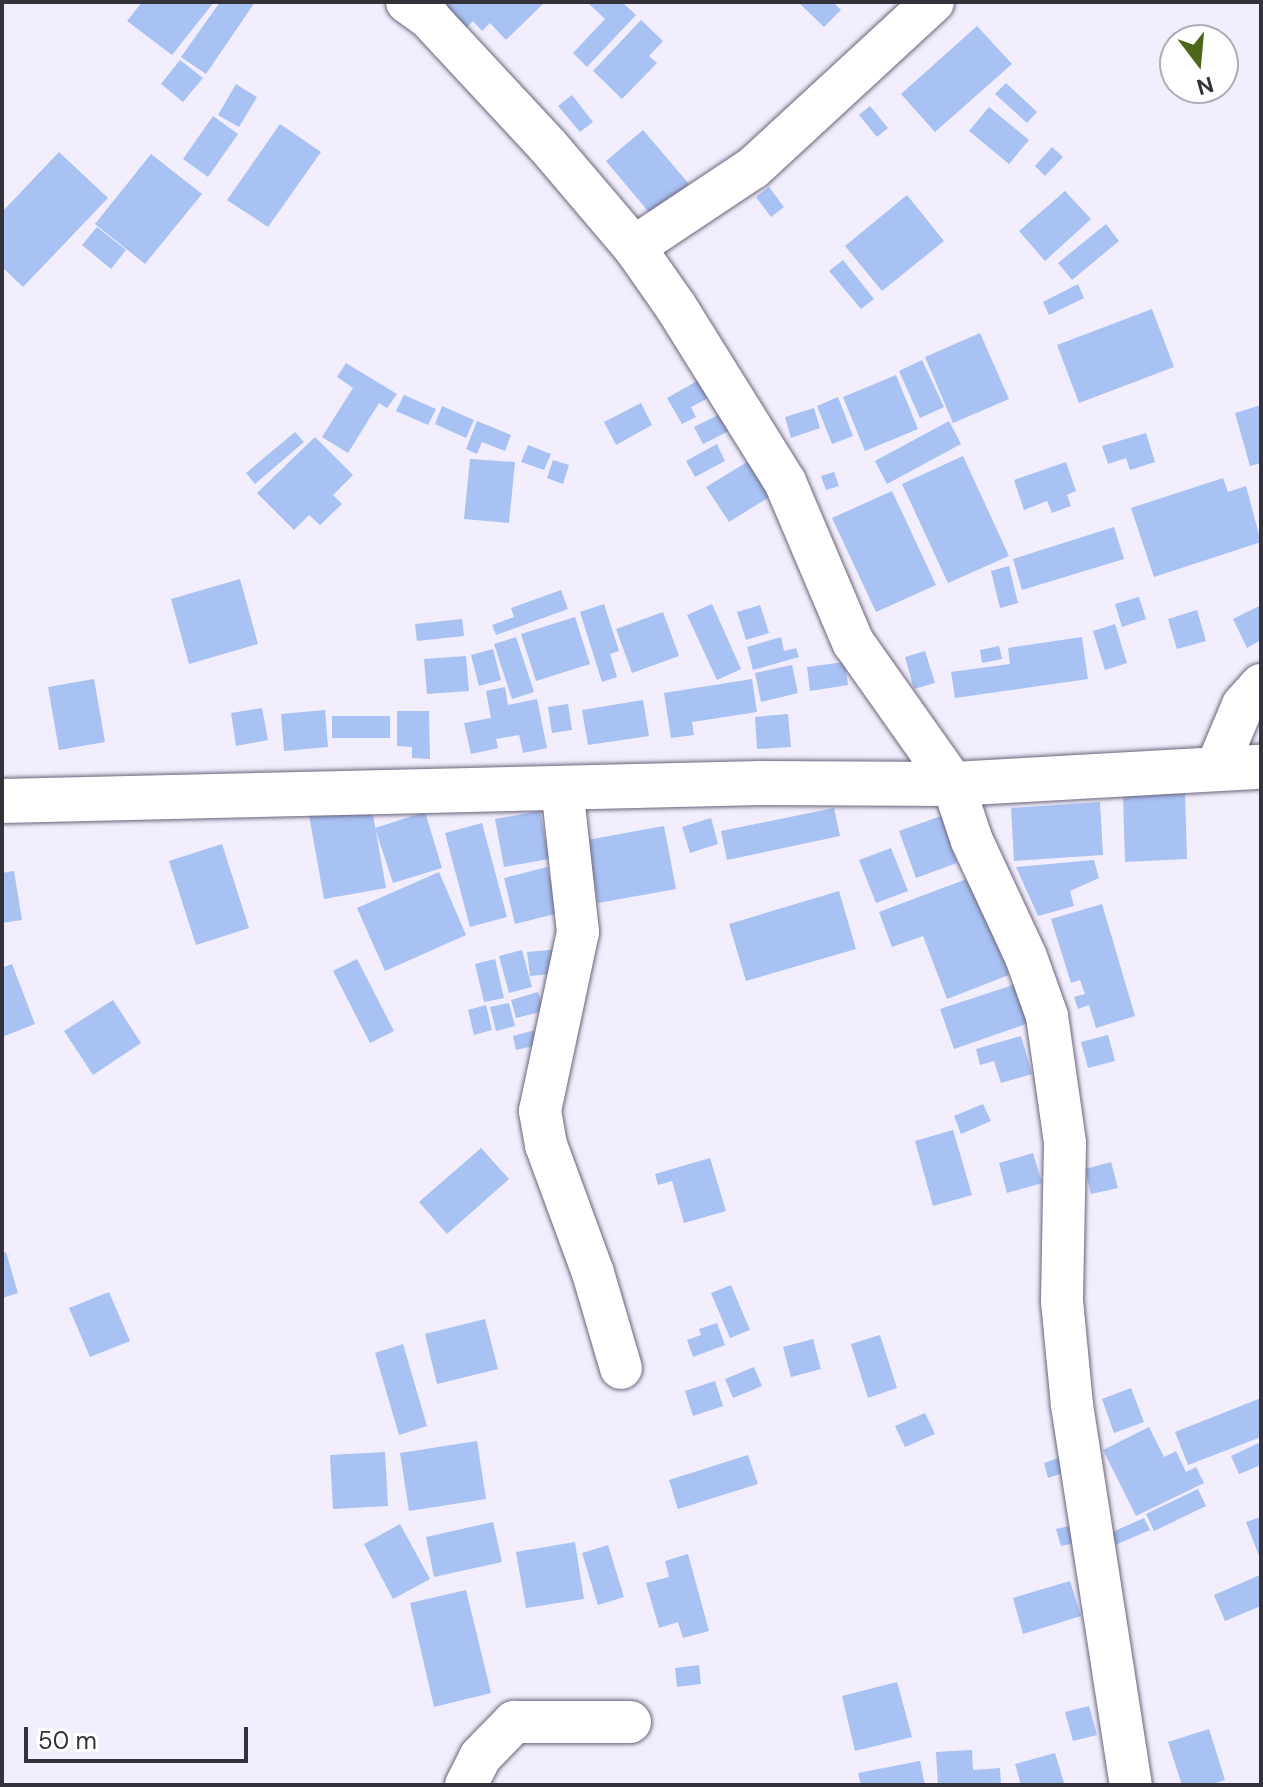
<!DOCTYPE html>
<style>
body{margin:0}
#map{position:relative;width:1263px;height:1787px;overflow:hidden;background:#f2eefd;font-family:"DM Sans",sans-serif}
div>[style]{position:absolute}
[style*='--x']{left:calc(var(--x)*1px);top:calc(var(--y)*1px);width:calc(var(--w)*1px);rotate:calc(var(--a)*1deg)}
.building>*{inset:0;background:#a8c2f4}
.roads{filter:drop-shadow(0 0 2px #6a647a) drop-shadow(0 0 2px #6a647a)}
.minor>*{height:42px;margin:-21px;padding:0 21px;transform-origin:21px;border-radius:21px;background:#fff}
.major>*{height:44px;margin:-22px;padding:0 22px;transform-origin:22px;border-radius:22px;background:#fff}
span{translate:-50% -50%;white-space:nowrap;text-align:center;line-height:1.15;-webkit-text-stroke:6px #fff;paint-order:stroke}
.frame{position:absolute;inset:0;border:4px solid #34313b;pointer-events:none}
.north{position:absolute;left:1159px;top:24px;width:80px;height:80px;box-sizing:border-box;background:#fff;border:2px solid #aeadb1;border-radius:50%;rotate:164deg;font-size:22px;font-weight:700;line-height:32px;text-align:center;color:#34313b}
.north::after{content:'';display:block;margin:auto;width:28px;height:36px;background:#4c6719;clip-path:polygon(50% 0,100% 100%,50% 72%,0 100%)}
.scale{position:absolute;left:24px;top:1727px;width:224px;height:36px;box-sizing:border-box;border:4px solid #34313b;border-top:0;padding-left:10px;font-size:24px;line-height:28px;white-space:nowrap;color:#34313b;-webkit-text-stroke:6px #fff;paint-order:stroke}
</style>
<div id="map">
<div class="building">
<div style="clip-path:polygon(142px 2px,214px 2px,172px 55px,127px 21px)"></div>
<div style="clip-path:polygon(220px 2px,255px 2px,206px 74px,181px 57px)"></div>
<div style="clip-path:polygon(448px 2px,545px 2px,506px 40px,490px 23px,482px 31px,473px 21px,466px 28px,444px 6px)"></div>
<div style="clip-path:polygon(587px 2px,622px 2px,636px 15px,587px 67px,573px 53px,605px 19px)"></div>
<div style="clip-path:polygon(798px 2px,833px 2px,841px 10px,824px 27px)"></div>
<div style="clip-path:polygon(641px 20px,663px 41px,649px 56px,657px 63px,622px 99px,593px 71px)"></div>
<div style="clip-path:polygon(977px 26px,1012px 64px,935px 132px,901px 94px)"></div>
<div style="clip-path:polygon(180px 60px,203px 78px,183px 102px,161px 84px)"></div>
<div style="clip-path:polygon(1006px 83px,1037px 112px,1027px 123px,995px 94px)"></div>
<div style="clip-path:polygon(236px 84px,257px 97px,239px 127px,218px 115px)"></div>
<div style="clip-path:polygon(572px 95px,593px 122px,580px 132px,558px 106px)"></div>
<div style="clip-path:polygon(870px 106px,888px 128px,877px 137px,859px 115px)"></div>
<div style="clip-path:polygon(989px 107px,1029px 140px,1009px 164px,969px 131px)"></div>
<div style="clip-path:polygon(213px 116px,238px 134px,208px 177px,183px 159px)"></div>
<div style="clip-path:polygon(280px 124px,321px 152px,268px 227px,227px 200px)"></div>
<div style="clip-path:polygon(643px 130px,689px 184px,652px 216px,606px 161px)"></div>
<div style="clip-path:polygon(1052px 147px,1063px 157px,1045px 176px,1035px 166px)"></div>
<div style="clip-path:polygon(59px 152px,108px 198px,23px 287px,2px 267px,2px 212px)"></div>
<div style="clip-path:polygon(151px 154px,202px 194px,145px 264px,95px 224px)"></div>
<div style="clip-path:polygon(769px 187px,784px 207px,771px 217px,756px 197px)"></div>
<div style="clip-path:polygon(1065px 191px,1091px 219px,1045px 261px,1019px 231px)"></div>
<div style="clip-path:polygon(907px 195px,944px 241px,882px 291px,845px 246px)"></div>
<div style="clip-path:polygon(1106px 224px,1119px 241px,1072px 280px,1058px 263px)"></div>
<div style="clip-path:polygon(97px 227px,126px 250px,111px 269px,82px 245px)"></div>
<div style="clip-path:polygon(843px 260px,874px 299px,861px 309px,829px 271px)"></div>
<div style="clip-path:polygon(1078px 284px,1084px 298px,1049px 315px,1043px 302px)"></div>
<div style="clip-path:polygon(1152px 309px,1174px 367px,1079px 403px,1057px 345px)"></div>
<div style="clip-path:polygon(980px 333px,1009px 399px,953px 423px,925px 357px)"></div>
<div style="clip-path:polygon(922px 360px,944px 407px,920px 418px,899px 371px)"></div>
<div style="clip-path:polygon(346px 363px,397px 394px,387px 408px,379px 403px,348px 453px,322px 437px,353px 388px,337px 377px)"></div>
<div style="clip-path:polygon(896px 375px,918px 429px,865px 451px,843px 397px)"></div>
<div style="clip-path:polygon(704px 377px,714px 395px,691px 407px,696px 417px,682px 424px,667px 398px)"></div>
<div style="clip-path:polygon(404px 395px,436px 409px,428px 425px,396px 411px)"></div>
<div style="clip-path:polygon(838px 397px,853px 436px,832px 444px,817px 406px)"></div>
<div style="clip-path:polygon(641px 403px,652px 425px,616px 445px,604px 422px)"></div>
<div style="clip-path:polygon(1261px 405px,1261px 463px,1250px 466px,1235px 413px)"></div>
<div style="clip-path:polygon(442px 406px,474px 420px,466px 438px,435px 424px)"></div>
<div style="clip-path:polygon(814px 408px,820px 428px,791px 438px,785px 417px)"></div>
<div style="clip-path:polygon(726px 411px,735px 428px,703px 444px,694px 427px)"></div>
<div style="clip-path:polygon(477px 421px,511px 435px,505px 451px,482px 442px,477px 454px,466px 449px)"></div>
<div style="clip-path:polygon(949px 421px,961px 444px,887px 484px,875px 461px)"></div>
<div style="clip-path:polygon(295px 432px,304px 442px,255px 484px,246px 473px)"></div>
<div style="clip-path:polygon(1146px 433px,1155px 462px,1130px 470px,1126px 458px,1108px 464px,1102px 446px)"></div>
<div style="clip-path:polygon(315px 437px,353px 475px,333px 495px,342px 504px,320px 525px,309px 515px,294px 530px,257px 493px)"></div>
<div style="clip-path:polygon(717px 444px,725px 461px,695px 477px,686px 461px)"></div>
<div style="clip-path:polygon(528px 445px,551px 454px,544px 470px,521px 462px)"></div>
<div style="clip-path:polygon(963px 456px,1009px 556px,948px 583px,902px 484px)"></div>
<div style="clip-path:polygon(470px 459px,515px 462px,509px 523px,464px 519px)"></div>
<div style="clip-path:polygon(752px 459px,774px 494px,729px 522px,706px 487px)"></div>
<div style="clip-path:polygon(553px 460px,569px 465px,563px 484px,547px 478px)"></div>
<div style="clip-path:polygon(1066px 462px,1076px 491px,1067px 495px,1071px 506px,1052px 513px,1047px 501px,1024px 510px,1014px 480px)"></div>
<div style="clip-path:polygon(834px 472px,839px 486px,826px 490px,821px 476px)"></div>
<div style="clip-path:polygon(1223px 478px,1228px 492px,1246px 486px,1261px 542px,1154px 577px,1131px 508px)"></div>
<div style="clip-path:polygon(892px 491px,936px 585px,876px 612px,832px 518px)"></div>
<div style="clip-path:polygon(1114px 527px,1124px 559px,1022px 590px,1013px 559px)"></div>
<div style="clip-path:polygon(1009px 566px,1018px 603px,1000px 608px,991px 571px)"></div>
<div style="clip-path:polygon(240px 579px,258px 644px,189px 664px,171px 599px)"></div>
<div style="clip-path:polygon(561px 590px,568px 609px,496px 635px,492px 625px,514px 617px,511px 608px)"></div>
<div style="clip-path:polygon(1139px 597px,1146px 619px,1122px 627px,1115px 604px)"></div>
<div style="clip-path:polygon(604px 604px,619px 651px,610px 654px,617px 677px,602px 682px,580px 612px)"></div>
<div style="clip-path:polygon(712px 604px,741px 669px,717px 680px,687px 615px)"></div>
<div style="clip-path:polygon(760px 605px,769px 633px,746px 640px,737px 612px)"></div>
<div style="clip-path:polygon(1261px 605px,1261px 640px,1247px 648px,1233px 619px)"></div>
<div style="clip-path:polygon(1197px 610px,1206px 641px,1177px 649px,1168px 619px)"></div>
<div style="clip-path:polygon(663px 612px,679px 656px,632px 673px,616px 629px)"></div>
<div style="clip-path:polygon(575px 617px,590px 664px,536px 681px,521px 634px)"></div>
<div style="clip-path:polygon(462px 619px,464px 636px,417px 641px,415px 624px)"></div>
<div style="clip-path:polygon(1115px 624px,1127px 663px,1105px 670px,1093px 631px)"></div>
<div style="clip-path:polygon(516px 637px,534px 692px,512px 699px,494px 644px)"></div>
<div style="clip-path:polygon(781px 637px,784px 651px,796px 648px,799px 657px,753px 670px,747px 647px)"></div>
<div style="clip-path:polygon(1082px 637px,1088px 679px,955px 698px,951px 672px,1010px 664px,1008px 648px)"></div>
<div style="clip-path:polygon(999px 646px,1002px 659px,982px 663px,980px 650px)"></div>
<div style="clip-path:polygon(493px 649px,501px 680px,479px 686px,471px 655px)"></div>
<div style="clip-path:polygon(925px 651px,935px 683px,914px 689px,905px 657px)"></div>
<div style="clip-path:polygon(466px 656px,469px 691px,427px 694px,424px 659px)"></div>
<div style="clip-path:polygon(845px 662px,848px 685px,810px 691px,807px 667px)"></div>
<div style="clip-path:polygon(792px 665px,798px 693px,761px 702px,755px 673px)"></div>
<div style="clip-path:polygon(94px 679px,105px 742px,59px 750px,48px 687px)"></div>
<div style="clip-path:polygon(752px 679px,757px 712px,692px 722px,694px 735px,671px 738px,664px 693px)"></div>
<div style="clip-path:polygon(505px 687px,508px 705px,537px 699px,547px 748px,523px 753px,519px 735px,496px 739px,498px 748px,471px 754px,464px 723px,491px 718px,486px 691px)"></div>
<div style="clip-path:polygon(643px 700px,649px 736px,588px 745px,582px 710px)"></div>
<div style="clip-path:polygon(568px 704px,572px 730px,552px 733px,548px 707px)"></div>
<div style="clip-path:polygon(262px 708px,268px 740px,236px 746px,231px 713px)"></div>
<div style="clip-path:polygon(325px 710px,328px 747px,284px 751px,281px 714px)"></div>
<div style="clip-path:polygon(397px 711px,429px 711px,430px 759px,412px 758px,412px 747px,397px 746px)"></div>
<div style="clip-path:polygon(788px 714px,791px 747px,757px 749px,755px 717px)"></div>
<div style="clip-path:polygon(332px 716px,390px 716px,390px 738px,332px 738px)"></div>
<div style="clip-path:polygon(1185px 793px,1187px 859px,1125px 862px,1123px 796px)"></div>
<div style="clip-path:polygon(1100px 802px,1103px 855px,1014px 861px,1011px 808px)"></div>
<div style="clip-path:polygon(371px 804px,386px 888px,324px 899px,309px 815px)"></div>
<div style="clip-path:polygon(834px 808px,840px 836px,727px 860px,721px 831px)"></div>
<div style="clip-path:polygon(540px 811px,549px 859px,504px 867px,495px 819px)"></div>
<div style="clip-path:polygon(425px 812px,442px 868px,393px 883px,375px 828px)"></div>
<div style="clip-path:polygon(941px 816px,957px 863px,916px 878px,899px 831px)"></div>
<div style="clip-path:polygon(711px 818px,718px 844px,690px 853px,682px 827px)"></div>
<div style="clip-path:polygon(482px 823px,507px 917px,470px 927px,445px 833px)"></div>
<div style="clip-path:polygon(664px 826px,676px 889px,598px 903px,587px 840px)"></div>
<div style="clip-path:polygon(222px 844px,249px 928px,196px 945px,169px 861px)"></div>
<div style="clip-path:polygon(891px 848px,908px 891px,876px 903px,859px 860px)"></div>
<div style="clip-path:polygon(1094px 860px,1099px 878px,1070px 891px,1074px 906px,1038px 916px,1016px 867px)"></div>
<div style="clip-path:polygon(547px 867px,559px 913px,515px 924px,504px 878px)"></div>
<div style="clip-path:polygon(14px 871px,22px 920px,2px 923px,2px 873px)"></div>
<div style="clip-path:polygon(439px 872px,466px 935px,385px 971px,357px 908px)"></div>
<div style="clip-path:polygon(972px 877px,1009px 975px,947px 999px,923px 936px,892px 947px,879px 912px)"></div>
<div style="clip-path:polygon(839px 891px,856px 949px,746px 981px,729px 924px)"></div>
<div style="clip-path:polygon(1102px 904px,1135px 1016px,1096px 1028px,1089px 1005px,1078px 1009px,1074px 997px,1085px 994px,1080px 980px,1071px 983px,1051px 919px)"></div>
<div style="clip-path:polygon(560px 949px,562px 973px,530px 976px,527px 952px)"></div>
<div style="clip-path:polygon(522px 950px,532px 987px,509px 993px,499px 956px)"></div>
<div style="clip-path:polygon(357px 959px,394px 1031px,370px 1043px,333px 971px)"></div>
<div style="clip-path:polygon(495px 959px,504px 998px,484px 1002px,475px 964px)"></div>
<div style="clip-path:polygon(12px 964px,35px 1024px,2px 1037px,2px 968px)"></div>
<div style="clip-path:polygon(1016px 984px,1029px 1023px,954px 1049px,940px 1009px)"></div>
<div style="clip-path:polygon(538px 992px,544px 1011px,516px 1018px,511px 1000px)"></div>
<div style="clip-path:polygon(113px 1000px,141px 1043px,93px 1075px,64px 1031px)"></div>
<div style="clip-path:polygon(509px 1003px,515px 1026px,496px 1031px,490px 1007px)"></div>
<div style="clip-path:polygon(486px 1005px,492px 1030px,474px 1035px,468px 1010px)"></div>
<div style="clip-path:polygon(535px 1030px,538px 1045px,516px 1050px,513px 1036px)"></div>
<div style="clip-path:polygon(1108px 1035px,1115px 1061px,1088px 1068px,1081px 1042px)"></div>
<div style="clip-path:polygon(1021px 1036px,1032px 1074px,1001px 1083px,994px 1061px,980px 1065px,976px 1049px)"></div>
<div style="clip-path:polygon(983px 1104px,991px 1121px,961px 1134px,954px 1116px)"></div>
<div style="clip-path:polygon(953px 1130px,972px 1195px,933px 1206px,915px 1141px)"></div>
<div style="clip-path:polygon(481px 1148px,509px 1179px,447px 1234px,419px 1202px)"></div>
<div style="clip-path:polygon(1033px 1153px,1042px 1183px,1007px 1193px,999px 1163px)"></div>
<div style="clip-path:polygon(710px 1158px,726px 1211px,684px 1223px,672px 1181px,658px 1185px,655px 1174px)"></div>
<div style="clip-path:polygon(1111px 1162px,1118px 1188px,1091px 1194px,1085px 1169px)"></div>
<div style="clip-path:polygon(6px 1252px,18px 1293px,2px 1298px,2px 1253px)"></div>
<div style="clip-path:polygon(731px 1285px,750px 1330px,730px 1338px,711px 1293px)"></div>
<div style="clip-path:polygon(109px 1292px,130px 1341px,90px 1357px,69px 1308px)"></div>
<div style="clip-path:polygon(485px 1319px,498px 1369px,437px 1384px,425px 1334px)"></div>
<div style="clip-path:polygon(717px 1323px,725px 1345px,693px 1357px,687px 1340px,701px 1335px,699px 1329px)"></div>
<div style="clip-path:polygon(880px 1335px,897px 1388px,868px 1398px,851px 1344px)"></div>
<div style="clip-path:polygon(813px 1339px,821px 1369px,791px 1377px,783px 1347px)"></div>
<div style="clip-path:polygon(403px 1344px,427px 1426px,399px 1435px,375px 1353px)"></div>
<div style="clip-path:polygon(754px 1367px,762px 1386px,733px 1398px,725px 1379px)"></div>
<div style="clip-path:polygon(715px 1381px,723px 1406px,693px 1416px,685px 1391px)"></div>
<div style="clip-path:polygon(1131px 1388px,1144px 1422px,1114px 1433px,1102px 1399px)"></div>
<div style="clip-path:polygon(1261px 1398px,1261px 1437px,1188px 1465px,1175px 1432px)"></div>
<div style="clip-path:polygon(925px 1413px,935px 1434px,905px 1447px,895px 1426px)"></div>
<div style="clip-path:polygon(1149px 1427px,1164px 1457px,1176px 1451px,1186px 1472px,1196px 1467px,1204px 1483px,1136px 1516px,1103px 1450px)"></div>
<div style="clip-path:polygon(477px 1441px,486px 1499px,409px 1511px,400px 1453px)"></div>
<div style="clip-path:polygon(1261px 1442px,1261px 1465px,1239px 1474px,1231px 1456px)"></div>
<div style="clip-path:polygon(385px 1452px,388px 1506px,333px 1509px,330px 1455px)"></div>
<div style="clip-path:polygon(748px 1455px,758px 1484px,678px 1509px,669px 1480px)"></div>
<div style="clip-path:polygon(1064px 1456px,1069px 1471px,1048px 1478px,1044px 1463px)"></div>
<div style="clip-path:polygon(1198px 1489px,1206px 1506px,1154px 1531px,1146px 1514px)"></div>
<div style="clip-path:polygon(1261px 1517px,1261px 1561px,1246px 1522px)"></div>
<div style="clip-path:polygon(1144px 1518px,1150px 1530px,1113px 1546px,1108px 1534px)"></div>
<div style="clip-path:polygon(493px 1522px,502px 1562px,434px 1577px,426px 1537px)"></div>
<div style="clip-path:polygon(400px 1524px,430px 1579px,393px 1599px,364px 1544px)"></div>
<div style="clip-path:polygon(1074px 1525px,1078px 1542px,1061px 1546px,1056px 1529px)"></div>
<div style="clip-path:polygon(575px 1542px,584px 1599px,526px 1608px,516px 1552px)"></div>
<div style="clip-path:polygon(608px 1545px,624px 1597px,598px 1605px,582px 1553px)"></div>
<div style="clip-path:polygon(688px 1554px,709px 1631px,683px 1638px,678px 1622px,659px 1628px,646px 1583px,669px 1577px,665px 1561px)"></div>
<div style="clip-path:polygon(1260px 1575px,1261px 1606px,1225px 1621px,1214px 1595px)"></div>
<div style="clip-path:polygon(1070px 1581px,1081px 1616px,1023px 1634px,1013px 1598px)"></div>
<div style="clip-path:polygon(466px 1590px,491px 1693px,434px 1707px,410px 1603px)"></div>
<div style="clip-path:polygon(699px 1665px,701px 1684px,677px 1687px,675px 1668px)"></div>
<div style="clip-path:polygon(897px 1682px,912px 1737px,855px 1751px,842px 1696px)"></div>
<div style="clip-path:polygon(1089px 1706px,1097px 1735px,1073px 1741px,1065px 1712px)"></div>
<div style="clip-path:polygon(1209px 1729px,1225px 1780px,1210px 1785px,1182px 1785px,1168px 1742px)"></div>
<div style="clip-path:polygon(972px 1750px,973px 1770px,1000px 1768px,1001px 1785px,938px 1785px,936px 1752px)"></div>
<div style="clip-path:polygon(1055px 1753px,1064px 1783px,1021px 1785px,1015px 1764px)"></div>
<div style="clip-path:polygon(920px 1761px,925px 1785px,861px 1785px,858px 1773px)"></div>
</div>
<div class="roads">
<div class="minor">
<div style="--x:407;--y:2;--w:29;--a:36"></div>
<div style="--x:430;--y:19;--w:173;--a:47.1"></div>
<div style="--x:548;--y:146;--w:133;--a:49.6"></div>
<div style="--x:634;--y:247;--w:73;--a:55"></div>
<div style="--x:676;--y:307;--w:206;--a:58.1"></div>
<div style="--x:785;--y:482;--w:174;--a:67"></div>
<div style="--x:853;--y:642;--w:174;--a:54.8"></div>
<div style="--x:953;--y:784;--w:60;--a:71.6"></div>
<div style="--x:972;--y:841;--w:128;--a:65"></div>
<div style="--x:1026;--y:957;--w:63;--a:70.4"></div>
<div style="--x:1047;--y:1016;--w:128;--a:81.9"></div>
<div style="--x:1065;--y:1143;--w:158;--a:91.1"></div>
<div style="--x:1062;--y:1301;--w:104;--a:84.5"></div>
<div style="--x:1072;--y:1405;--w:385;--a:81.2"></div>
<div style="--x:634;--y:247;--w:143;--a:-33.6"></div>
<div style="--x:753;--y:168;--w:245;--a:-42.7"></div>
<div style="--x:1216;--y:769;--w:69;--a:-67.1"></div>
<div style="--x:1243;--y:705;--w:27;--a:-48"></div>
<div style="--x:562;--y:787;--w:146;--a:83.7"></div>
<div style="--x:578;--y:932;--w:183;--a:102"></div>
<div style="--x:540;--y:1111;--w:35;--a:80"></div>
<div style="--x:546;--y:1145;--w:136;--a:69.8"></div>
<div style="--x:593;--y:1273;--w:99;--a:73.6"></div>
<div style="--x:466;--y:1785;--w:31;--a:-63"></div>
<div style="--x:480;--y:1757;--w:49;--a:-45.8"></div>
<div style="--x:514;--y:1722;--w:116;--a:0"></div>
</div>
<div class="major">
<div style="--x:2;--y:801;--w:759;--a:-1.36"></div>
<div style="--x:761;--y:783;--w:192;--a:0.3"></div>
<div style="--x:953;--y:784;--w:308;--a:-3.2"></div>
</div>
</div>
<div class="frame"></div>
<div class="north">N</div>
<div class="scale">50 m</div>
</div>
